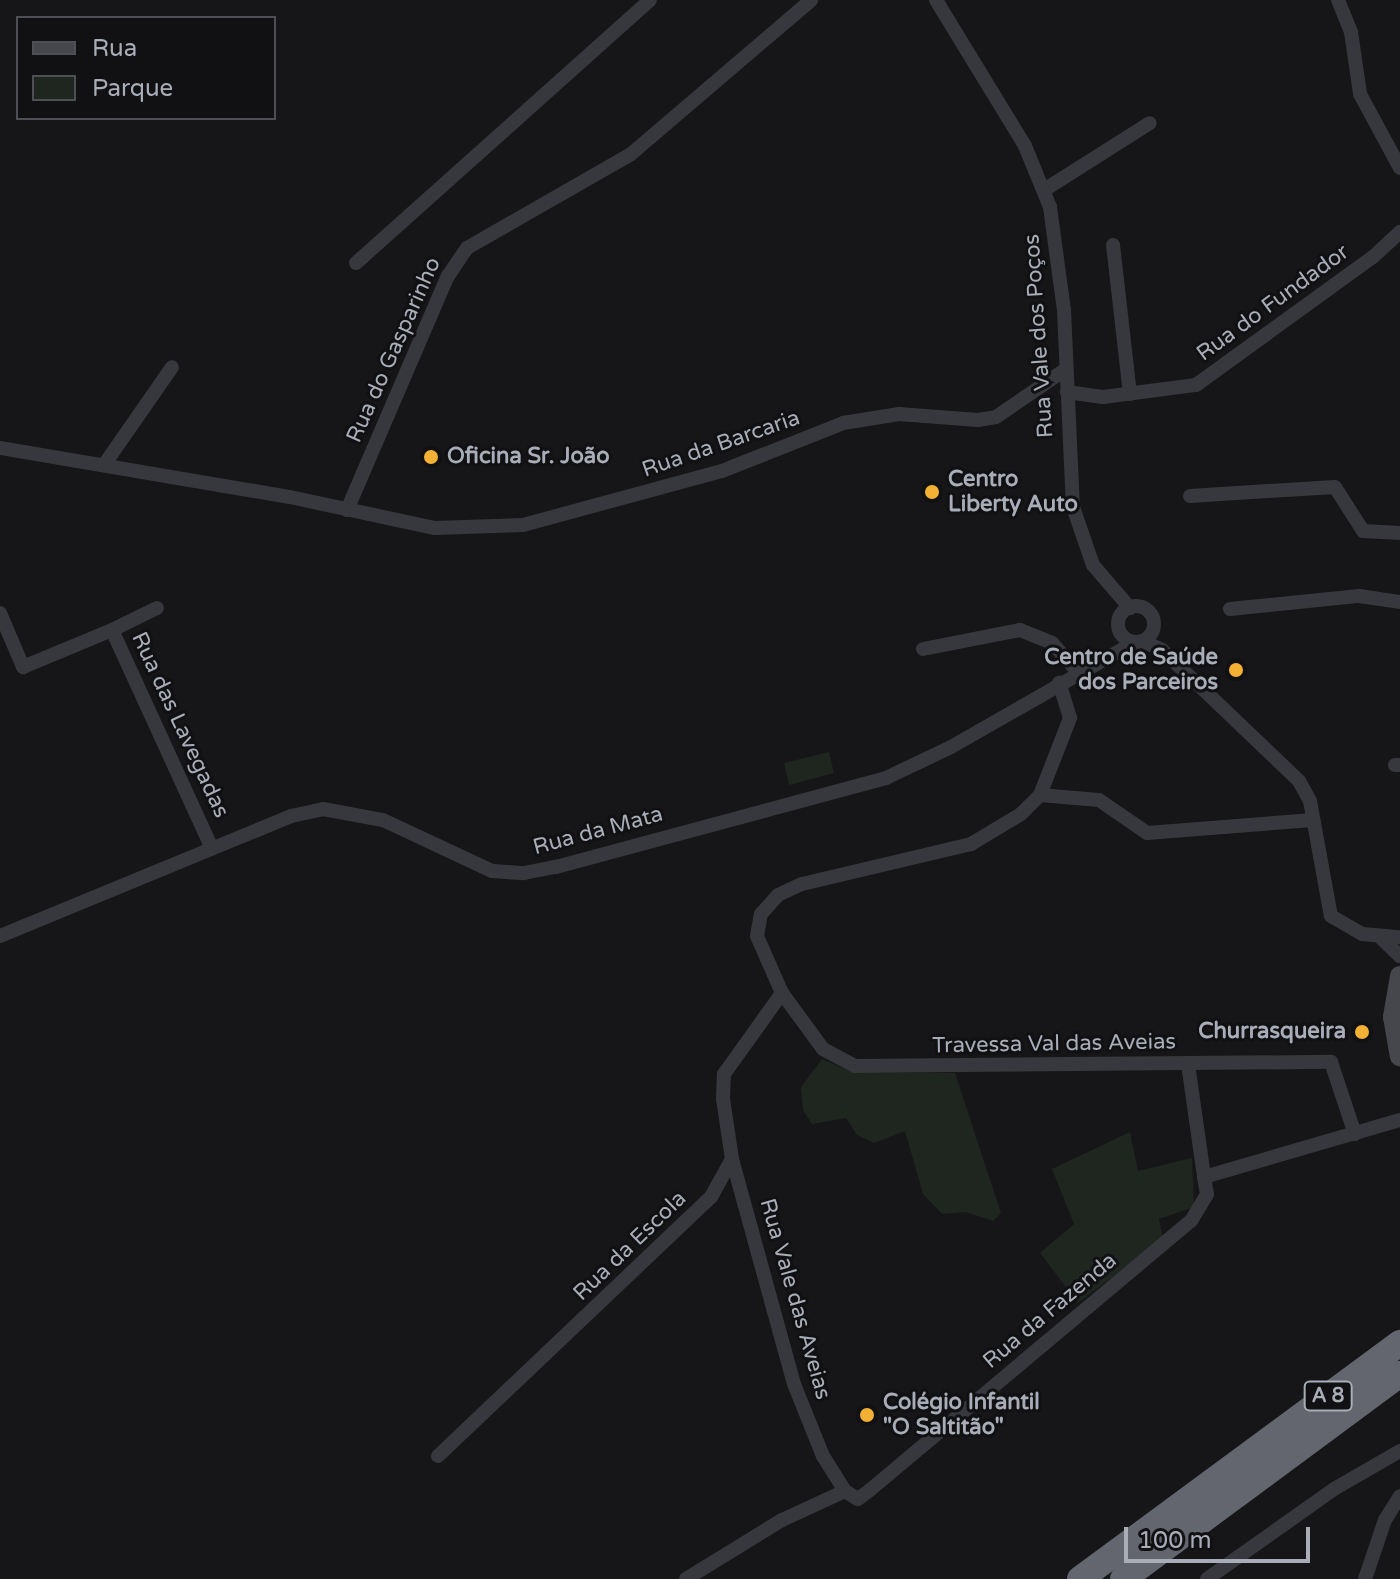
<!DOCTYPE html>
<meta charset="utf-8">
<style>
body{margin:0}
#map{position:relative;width:1400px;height:1579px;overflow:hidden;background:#161618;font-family:"Varela Round",sans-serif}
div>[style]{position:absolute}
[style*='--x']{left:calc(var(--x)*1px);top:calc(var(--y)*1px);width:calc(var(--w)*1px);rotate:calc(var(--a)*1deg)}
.green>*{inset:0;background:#1e261f}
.street>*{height:14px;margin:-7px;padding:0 7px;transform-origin:7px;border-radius:7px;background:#37383d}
.street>.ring{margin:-7px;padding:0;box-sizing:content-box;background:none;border:14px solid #37383d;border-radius:50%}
.secondary>*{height:20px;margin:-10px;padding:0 10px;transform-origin:10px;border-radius:10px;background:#45474d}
.highway>*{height:26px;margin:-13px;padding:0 13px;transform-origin:13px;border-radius:13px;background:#63666e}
.dots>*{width:22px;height:22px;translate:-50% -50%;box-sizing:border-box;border:4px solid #111113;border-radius:50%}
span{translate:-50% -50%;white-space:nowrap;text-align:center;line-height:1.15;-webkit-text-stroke:6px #111113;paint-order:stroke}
.shield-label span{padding:2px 6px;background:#111113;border:2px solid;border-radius:6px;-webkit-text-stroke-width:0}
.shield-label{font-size:20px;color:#a8adb8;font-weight:700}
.street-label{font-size:22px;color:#a8adb8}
.poi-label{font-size:22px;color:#a8adb8;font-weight:700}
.left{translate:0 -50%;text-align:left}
.right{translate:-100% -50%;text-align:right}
.legend{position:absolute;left:16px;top:16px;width:260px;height:104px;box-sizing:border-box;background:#111113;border:2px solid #4d4f55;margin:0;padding:10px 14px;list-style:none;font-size:24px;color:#a8adb8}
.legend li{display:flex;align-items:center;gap:16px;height:40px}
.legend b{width:40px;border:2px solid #4d4f55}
.scale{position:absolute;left:1124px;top:1527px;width:186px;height:36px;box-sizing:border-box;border:4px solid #a8adb8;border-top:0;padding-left:10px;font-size:24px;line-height:28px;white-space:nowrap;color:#a8adb8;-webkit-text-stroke:6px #111113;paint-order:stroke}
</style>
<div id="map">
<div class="green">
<div style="clip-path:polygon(829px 752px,834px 773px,789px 785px,784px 763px)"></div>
<div style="clip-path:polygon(822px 1059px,855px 1073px,955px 1073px,1001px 1213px,993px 1221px,966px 1212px,942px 1214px,923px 1194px,905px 1131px,874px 1143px,857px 1135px,846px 1118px,812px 1124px,803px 1110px,801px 1087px)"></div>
<div style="clip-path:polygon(1130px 1132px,1138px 1171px,1192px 1158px,1194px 1207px,1159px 1219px,1163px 1239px,1078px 1303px,1040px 1253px,1074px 1224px,1052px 1169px)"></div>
</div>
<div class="street">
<div style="--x:936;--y:0;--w:171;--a:58.6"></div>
<div style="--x:1025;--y:146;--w:66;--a:67.7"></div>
<div style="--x:1050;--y:207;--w:104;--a:82.3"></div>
<div style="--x:1064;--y:310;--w:197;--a:87.4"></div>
<div style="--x:1073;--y:507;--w:61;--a:71"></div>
<div style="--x:1093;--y:565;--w:57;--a:49.3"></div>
<div style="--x:1338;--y:0;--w:35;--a:68"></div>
<div style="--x:1351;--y:32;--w:63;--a:81.7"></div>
<div style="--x:1360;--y:94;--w:84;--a:61.6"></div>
<div style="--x:1044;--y:190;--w:125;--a:-32.3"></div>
<div style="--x:1113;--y:245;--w:150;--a:83.5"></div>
<div style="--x:356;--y:263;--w:394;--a:-41.8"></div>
<div style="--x:1067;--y:392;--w:36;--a:8"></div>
<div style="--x:1103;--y:397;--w:94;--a:-7.4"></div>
<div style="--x:1196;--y:385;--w:218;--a:-35.9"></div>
<div style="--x:1373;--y:257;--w:37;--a:-43"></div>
<div style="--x:0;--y:448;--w:294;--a:9.6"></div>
<div style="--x:290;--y:497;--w:147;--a:12.1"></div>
<div style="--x:434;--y:528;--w:89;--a:-1.9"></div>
<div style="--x:523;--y:525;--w:206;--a:-15.2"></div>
<div style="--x:722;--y:471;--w:130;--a:-21.6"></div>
<div style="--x:843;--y:423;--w:57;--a:-9.1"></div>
<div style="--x:899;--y:414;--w:79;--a:4.3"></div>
<div style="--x:978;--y:420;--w:18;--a:-9"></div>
<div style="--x:996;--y:417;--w:85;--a:-34.4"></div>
<div style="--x:104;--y:465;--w:119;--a:-55.2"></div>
<div style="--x:1190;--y:496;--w:145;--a:-3.6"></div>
<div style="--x:1335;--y:487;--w:52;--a:57.5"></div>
<div style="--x:1363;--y:531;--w:37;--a:3"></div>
<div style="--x:347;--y:510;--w:255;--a:-66.7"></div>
<div style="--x:448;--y:276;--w:34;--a:-56"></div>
<div style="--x:467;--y:248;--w:189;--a:-29.8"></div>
<div style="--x:631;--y:154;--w:237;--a:-40.5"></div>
<div class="ring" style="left:1118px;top:606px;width:22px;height:22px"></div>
<div style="--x:1230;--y:609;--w:130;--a:-5.8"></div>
<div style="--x:1359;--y:596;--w:41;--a:8.3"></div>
<div style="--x:0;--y:613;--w:59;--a:66.9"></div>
<div style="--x:23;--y:667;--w:96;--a:-22.6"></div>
<div style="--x:112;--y:630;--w:240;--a:65.4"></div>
<div style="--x:112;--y:630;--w:50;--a:-26.1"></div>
<div style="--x:1142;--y:641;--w:22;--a:24"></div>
<div style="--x:1162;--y:650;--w:190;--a:43.7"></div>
<div style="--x:1299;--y:781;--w:23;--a:61"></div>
<div style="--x:1310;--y:801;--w:117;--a:79.7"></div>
<div style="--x:1331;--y:916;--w:36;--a:30"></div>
<div style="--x:1362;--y:934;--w:38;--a:5"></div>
<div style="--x:923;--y:649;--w:99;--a:-11.1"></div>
<div style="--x:1020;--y:630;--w:35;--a:22"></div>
<div style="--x:1052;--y:643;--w:39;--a:48"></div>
<div style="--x:1395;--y:765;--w:5;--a:0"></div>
<div style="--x:1040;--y:795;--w:83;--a:-68.7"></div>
<div style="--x:1070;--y:718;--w:37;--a:-107"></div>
<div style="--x:0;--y:936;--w:315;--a:-22.4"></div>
<div style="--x:291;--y:816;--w:33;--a:-12"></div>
<div style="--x:323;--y:809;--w:61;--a:10.4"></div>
<div style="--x:383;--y:820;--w:120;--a:25.1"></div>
<div style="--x:492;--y:871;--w:32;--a:4"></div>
<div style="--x:524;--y:873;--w:33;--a:-11"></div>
<div style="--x:556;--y:867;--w:342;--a:-15.1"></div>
<div style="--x:886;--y:778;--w:72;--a:-25.5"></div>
<div style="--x:951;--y:747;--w:212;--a:-29.7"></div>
<div style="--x:1379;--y:936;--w:29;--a:44"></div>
<div style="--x:782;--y:993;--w:69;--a:53.8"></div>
<div style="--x:823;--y:1049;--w:36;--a:28"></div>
<div style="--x:855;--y:1066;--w:476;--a:-0.5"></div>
<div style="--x:1331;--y:1062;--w:76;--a:71.6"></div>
<div style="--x:1188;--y:1064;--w:114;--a:81.9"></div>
<div style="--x:732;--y:1159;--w:233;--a:74.6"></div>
<div style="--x:794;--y:1384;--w:78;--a:68.1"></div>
<div style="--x:823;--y:1456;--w:41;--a:57.8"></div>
<div style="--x:438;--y:1456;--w:376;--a:-43.5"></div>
<div style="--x:711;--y:1197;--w:43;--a:-61.1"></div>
<div style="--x:732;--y:1159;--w:61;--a:-98.5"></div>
<div style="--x:723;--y:1099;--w:25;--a:-88"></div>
<div style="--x:724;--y:1074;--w:100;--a:-54.4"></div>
<div style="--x:782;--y:993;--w:62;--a:-113.7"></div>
<div style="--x:757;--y:936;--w:22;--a:-80"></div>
<div style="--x:761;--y:914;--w:25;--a:-48"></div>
<div style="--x:778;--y:895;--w:26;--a:-25"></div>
<div style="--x:802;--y:884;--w:174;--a:-13.3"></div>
<div style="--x:971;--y:844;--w:58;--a:-31"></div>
<div style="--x:1021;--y:814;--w:27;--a:-45"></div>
<div style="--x:1040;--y:795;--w:59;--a:4.8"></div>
<div style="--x:1099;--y:800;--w:58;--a:34.5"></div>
<div style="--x:1147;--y:833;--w:167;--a:-4.5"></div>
<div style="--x:686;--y:1579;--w:113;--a:-31.6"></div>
<div style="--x:782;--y:1520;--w:69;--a:-24.7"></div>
<div style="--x:845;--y:1491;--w:15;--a:32"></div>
<div style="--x:858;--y:1499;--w:15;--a:-37"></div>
<div style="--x:870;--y:1490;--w:419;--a:-40"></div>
<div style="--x:1191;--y:1221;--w:31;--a:-59"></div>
<div style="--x:1207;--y:1194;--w:17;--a:-100"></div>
<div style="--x:1204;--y:1177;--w:204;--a:-16.2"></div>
<div style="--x:1207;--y:1579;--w:156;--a:-35.3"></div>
<div style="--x:1334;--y:1489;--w:76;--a:-29.9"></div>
<div style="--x:1365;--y:1579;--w:62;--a:-71.3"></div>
<div style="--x:1385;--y:1520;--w:28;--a:-58"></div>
</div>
<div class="secondary">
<div style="--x:1400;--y:976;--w:42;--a:99.7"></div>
<div style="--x:1393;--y:1017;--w:40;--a:80"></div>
</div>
<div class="highway">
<div style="--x:1080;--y:1579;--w:398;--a:-36.4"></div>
<div style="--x:1123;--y:1579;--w:345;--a:-36.5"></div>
</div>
<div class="dots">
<div style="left:431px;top:457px;background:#f2b134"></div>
<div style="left:932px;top:492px;background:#f2b134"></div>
<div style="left:1236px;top:670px;background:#f2b134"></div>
<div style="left:1362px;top:1032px;background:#f2b134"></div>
<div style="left:867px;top:1415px;background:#f2b134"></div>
</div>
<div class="shield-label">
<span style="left:1328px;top:1396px">A 8</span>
</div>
<div class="street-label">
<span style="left:1273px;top:303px;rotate:-36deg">Rua do Fundador</span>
<span style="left:1039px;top:336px;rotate:-94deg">Rua Vale dos Poços</span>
<span style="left:394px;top:350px;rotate:-66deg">Rua do Gasparinho</span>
<span style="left:721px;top:444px;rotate:-19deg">Rua da Barcaria</span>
<span style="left:180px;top:725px;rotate:65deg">Rua das Lavegadas</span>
<span style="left:598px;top:831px;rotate:-15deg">Rua da Mata</span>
<span style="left:1054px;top:1044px;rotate:-1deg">Travessa Val das Aveias</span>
<span style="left:630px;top:1246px;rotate:-44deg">Rua da Escola</span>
<span style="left:795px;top:1299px;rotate:74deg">Rua Vale das Aveias</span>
<span style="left:1050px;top:1311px;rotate:-40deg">Rua da Fazenda</span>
</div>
<div class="poi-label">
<span class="left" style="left:447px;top:457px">Oficina Sr. João</span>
<span class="left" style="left:948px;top:492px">Centro<br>Liberty Auto</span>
<span class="right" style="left:1218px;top:670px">Centro de Saúde<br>dos Parceiros</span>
<span class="right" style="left:1346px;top:1032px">Churrasqueira</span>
<span class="left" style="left:883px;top:1415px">Colégio Infantil<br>"O Saltitão"</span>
</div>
<ul class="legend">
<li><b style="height:10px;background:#45474d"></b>Rua</li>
<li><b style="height:22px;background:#1e261f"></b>Parque</li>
</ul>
<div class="scale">100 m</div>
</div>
